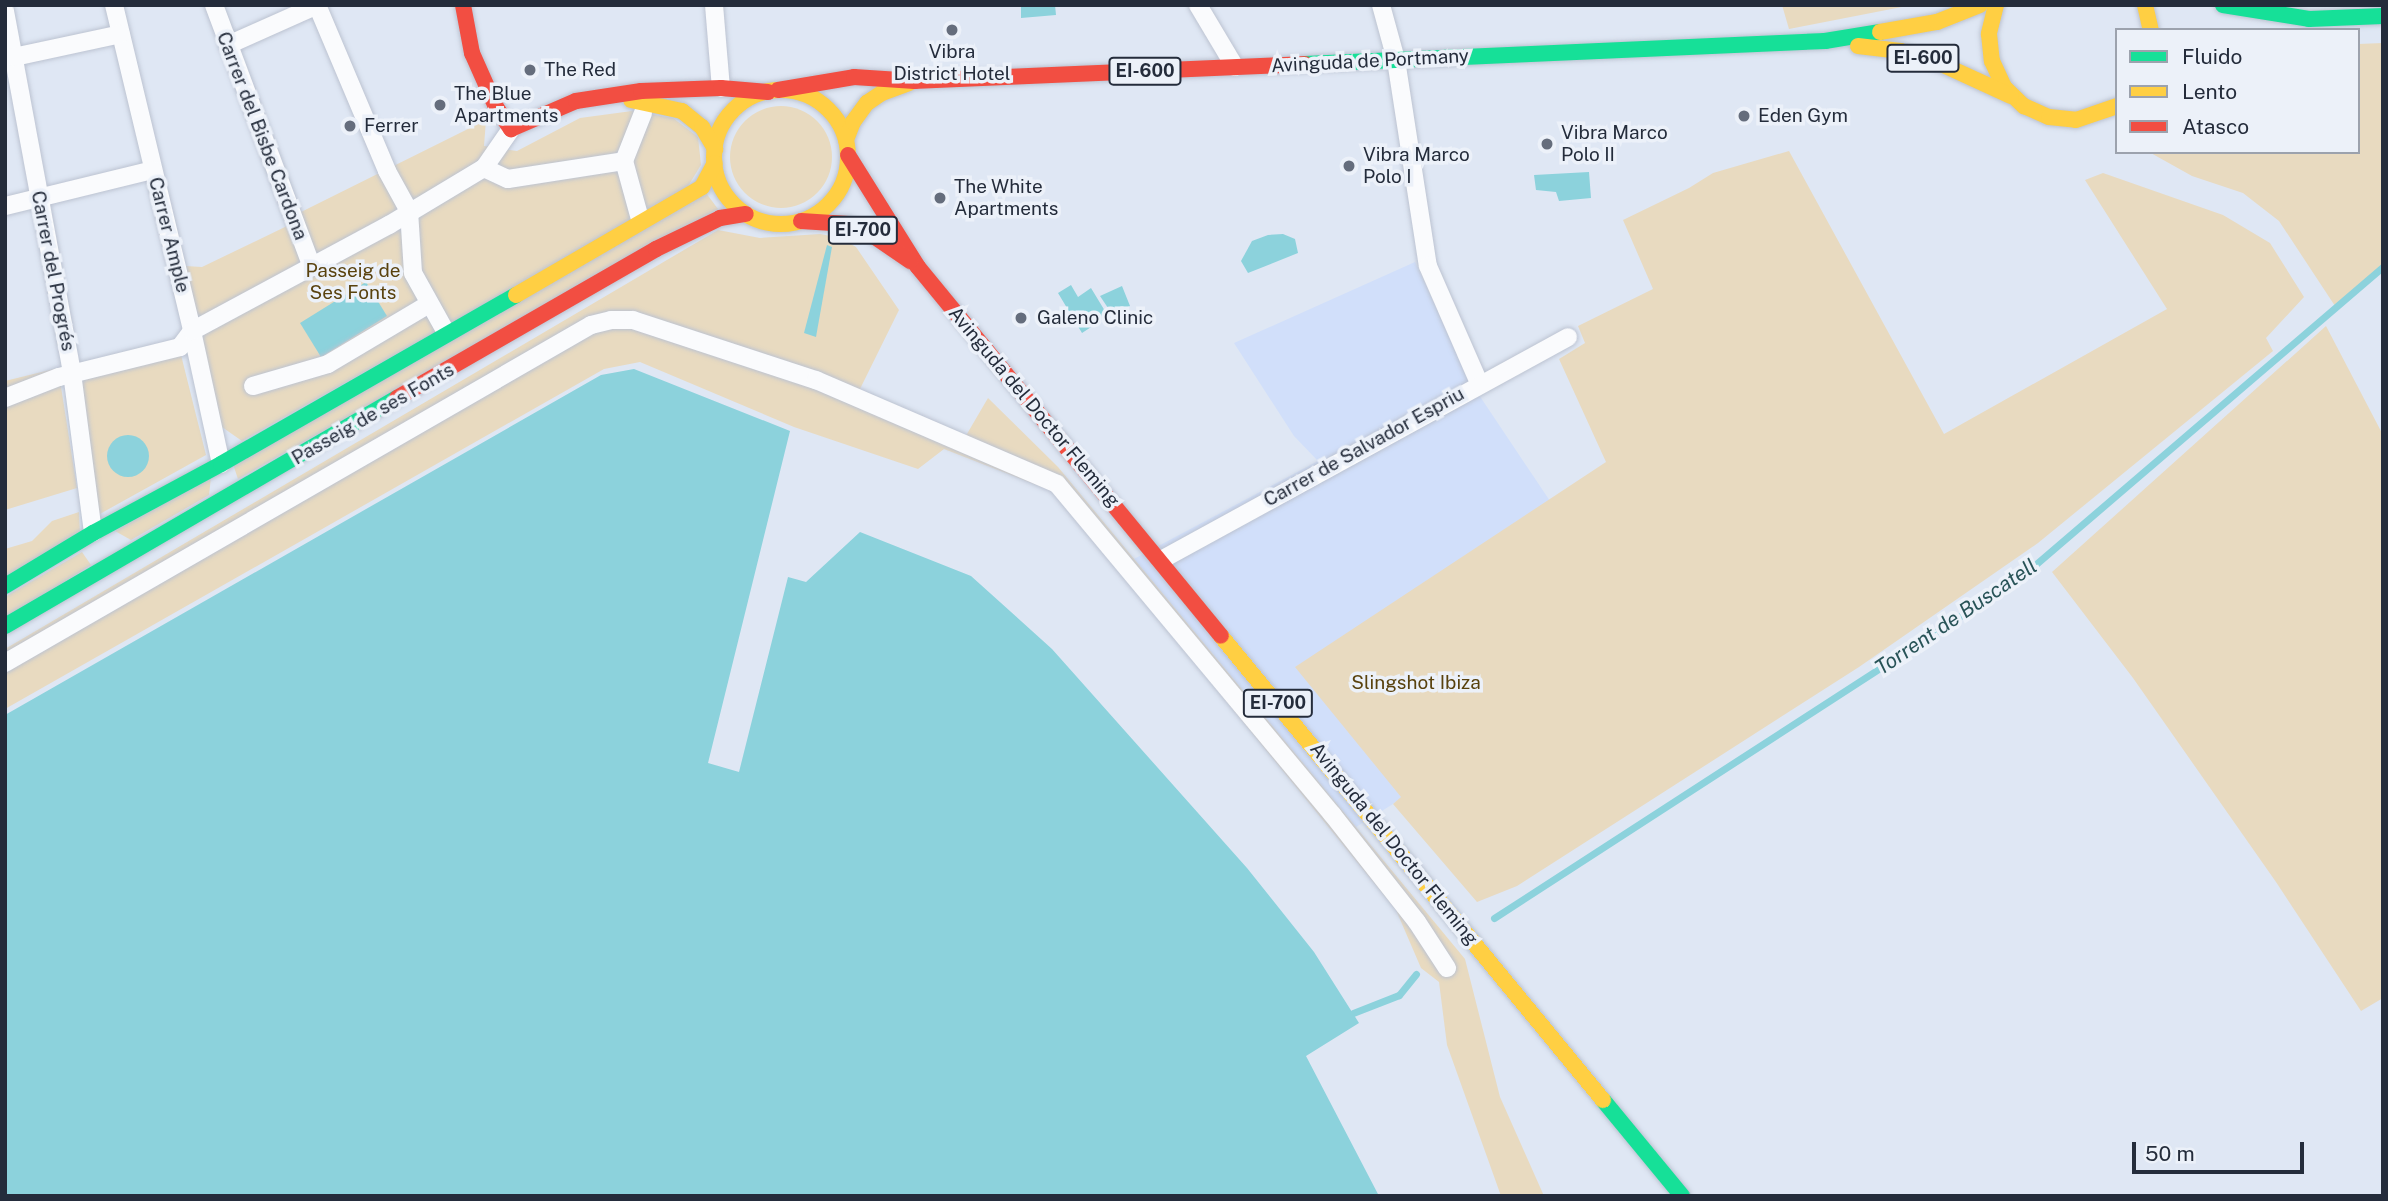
<!DOCTYPE html>
<meta charset="utf-8">
<style>
body{margin:0}
#map{position:relative;width:2388px;height:1201px;overflow:hidden;background:#dfe7f4;font-family:"Public Sans",sans-serif}
div>[style]{position:absolute}
[style*='--x']{left:calc(var(--x)*1px);top:calc(var(--y)*1px);width:calc(var(--w)*1px);rotate:calc(var(--a)*1deg)}
.built>*{inset:0;background:#d1dffa}
.green>*{inset:0;background:#e8dac0}
.round{border-radius:50%}
.water>*{inset:0;background:#8cd2dc}
.stream>*{height:7px;margin:-3.5px;padding:0 3.5px;transform-origin:3.5px;border-radius:3.5px;background:#8cd2dc}
.roads{filter:drop-shadow(0 0 2px #bcc3d1) drop-shadow(0 0 2px #bcc3d1)}
.street>*{height:18px;margin:-9px;padding:0 9px;transform-origin:9px;border-radius:9px;background:#fafbfd}
.fast>*{height:16px;margin:-8px;padding:0 8px;transform-origin:8px;border-radius:8px;background:#16e098}
.slow>*{height:16px;margin:-8px;padding:0 8px;transform-origin:8px;border-radius:8px;background:#ffcf43}
.slow>.ring{margin:-8px;padding:0;box-sizing:content-box;background:none;border:16px solid #ffcf43;border-radius:50%}
.jam>*{height:16px;margin:-8px;padding:0 8px;transform-origin:8px;border-radius:8px;background:#f24e42}
.dots>*{width:19px;height:19px;translate:-50% -50%;box-sizing:border-box;border:4px solid #ecf1f9;border-radius:50%}
span{translate:-50% -50%;white-space:nowrap;text-align:center;line-height:1.15;-webkit-text-stroke:7px #ecf1f9;paint-order:stroke}
.shield-label span{padding:2px 5px;background:#ecf1f9;border:2px solid;border-radius:5px;-webkit-text-stroke-width:0}
.shield-label{font-size:18px;color:#242c3b;font-weight:700}
.poi-label{font-size:19px;color:#242c3b}
.left{translate:0 -50%;text-align:left}
.street-label{font-size:19px;color:#242c3b}
.park-label{font-size:19px;color:#59420e}
.water-label{font-size:21px;color:#285357;font-style:italic}
.frame{position:absolute;inset:0;border:7px solid #242c3b;pointer-events:none}
.legend{position:absolute;left:2115px;top:28px;width:245px;height:126px;box-sizing:border-box;background:#ecf1f9;border:2px solid #9ca2ad;margin:0;padding:9px 12px;list-style:none;font-size:21px;color:#242c3b}
.legend li{display:flex;align-items:center;gap:14px;height:35px}
.legend b{width:35px;border:2px solid #9ca2ad}
.scale{position:absolute;left:2132px;top:1142px;width:172px;height:32px;box-sizing:border-box;border:4px solid #242c3b;border-top:0;padding-left:9px;font-size:21px;line-height:24px;white-space:nowrap;color:#242c3b;-webkit-text-stroke:5px #ecf1f9;paint-order:stroke}
</style>
<div id="map">
<div class="built">
<div style="clip-path:polygon(1415px 262px,1469px 380px,1550px 501px,1577px 548px,1530px 692px,1393px 804px,1356px 827px,1134px 559px,1318px 461px,1294px 436px,1234px 343px)"></div>
</div>
<div class="green">
<div style="clip-path:polygon(1782px 5px,1912px 5px,1789px 29px)"></div>
<div style="clip-path:polygon(2383px 43px,2383px 267px,2337px 309px,2279px 221px,2243px 193px,2192px 176px,2149px 152px,2358px 152px,2358px 44px)"></div>
<div class="round" style="left:730px;top:106px;width:102px;height:102px"></div>
<div style="clip-path:polygon(632px 111px,673px 118px,698px 137px,701px 165px,685px 191px,242px 441px,222px 427px,185px 266px,202px 267px,287px 226px,295px 215px,486px 120px,484px 146px,517px 151px,580px 118px)"></div>
<div style="clip-path:polygon(1789px 151px,1944px 434px,2167px 309px,2085px 180px,2103px 173px,2223px 215px,2270px 243px,2304px 297px,2266px 338px,2273px 351px,2038px 543px,1859px 667px,1517px 886px,1477px 902px,1393px 804px,1401px 797px,1295px 667px,1606px 462px,1559px 359px,1585px 343px,1578px 326px,1653px 289px,1623px 220px,1689px 188px,1713px 173px)"></div>
<div style="clip-path:polygon(706px 193px,718px 209px,238px 479px,233px 464px)"></div>
<div style="clip-path:polygon(718px 230px,760px 238px,820px 234px,841px 238px,856px 247px,899px 310px,859px 391px,964px 439px,988px 398px,1058px 467px,1465px 959px,1500px 1097px,1544px 1196px,1501px 1196px,1447px 1045px,1439px 982px,1421px 968px,1396px 910px,1057px 493px,944px 449px,918px 469px,794px 427px,640px 362px,604px 369px,5px 709px,5px 649px)"></div>
<div style="clip-path:polygon(2326px 326px,2383px 435px,2383px 998px,2361px 1011px,2276px 882px,2133px 678px,2052px 572px)"></div>
<div style="clip-path:polygon(180px 351px,206px 455px,98px 515px,80px 378px)"></div>
<div style="clip-path:polygon(58px 368px,77px 488px,5px 510px,5px 381px)"></div>
<div style="clip-path:polygon(211px 477px,209px 495px,131px 540px,115px 531px)"></div>
<div style="clip-path:polygon(79px 512px,80px 534px,5px 578px,5px 549px,32px 541px,52px 521px)"></div>
<div style="clip-path:polygon(82px 552px,91px 565px,5px 619px,5px 597px)"></div>
</div>
<div class="water">
<div style="clip-path:polygon(1021px 5px,1055px 5px,1056px 15px,1021px 18px)"></div>
<div style="clip-path:polygon(1589px 172px,1591px 198px,1559px 201px,1556px 192px,1536px 190px,1534px 175px)"></div>
<div style="clip-path:polygon(1283px 234px,1295px 239px,1298px 253px,1248px 273px,1241px 261px,1252px 241px,1268px 235px)"></div>
<div style="clip-path:polygon(827px 245px,832px 247px,816px 337px,804px 333px)"></div>
<div style="clip-path:polygon(366px 282px,387px 316px,321px 357px,300px 323px)"></div>
<div style="clip-path:polygon(1071px 285px,1078px 297px,1091px 288px,1108px 316px,1082px 333px,1058px 293px)"></div>
<div style="clip-path:polygon(1122px 286px,1130px 306px,1112px 314px,1100px 296px)"></div>
<div style="clip-path:polygon(634px 369px,790px 431px,708px 763px,739px 772px,788px 577px,806px 582px,860px 532px,971px 576px,1052px 649px,1247px 868px,1314px 952px,1359px 1023px,1306px 1056px,1379px 1196px,5px 1196px,5px 715px,601px 375px)"></div>
<div class="round" style="left:107px;top:435px;width:42px;height:42px"></div>
</div>
<div class="stream">
<div style="--x:1494;--y:918;--w:629;--a:-32.93"></div>
<div style="--x:2022;--y:576;--w:475;--a:-40.6"></div>
<div style="--x:1353;--y:1013;--w:49;--a:-21.4"></div>
<div style="--x:1399;--y:995;--w:27;--a:-51"></div>
</div>
<div class="roads">
<div class="street">
<div style="--x:114;--y:5;--w:335;--a:76.5"></div>
<div style="--x:192;--y:331;--w:136;--a:77.7"></div>
<div style="--x:214;--y:5;--w:280;--a:69.5"></div>
<div style="--x:317;--y:5;--w:180;--a:67.1"></div>
<div style="--x:387;--y:171;--w:46;--a:61.2"></div>
<div style="--x:409;--y:211;--w:62;--a:86.3"></div>
<div style="--x:413;--y:273;--w:62;--a:60.9"></div>
<div style="--x:714;--y:5;--w:83;--a:85.2"></div>
<div style="--x:1198;--y:5;--w:72;--a:59.2"></div>
<div style="--x:1381;--y:5;--w:57;--a:74.7"></div>
<div style="--x:1396;--y:60;--w:208;--a:81.2"></div>
<div style="--x:1428;--y:266;--w:128;--a:66.4"></div>
<div style="--x:5;--y:11;--w:368;--a:79.5"></div>
<div style="--x:72;--y:373;--w:161;--a:82.5"></div>
<div style="--x:228;--y:45;--w:98;--a:-24"></div>
<div style="--x:14;--y:57;--w:109;--a:-12.1"></div>
<div style="--x:484;--y:168;--w:26;--a:25"></div>
<div style="--x:508;--y:179;--w:117;--a:-8.8"></div>
<div style="--x:5;--y:206;--w:152;--a:-13.7"></div>
<div style="--x:640;--y:219;--w:60;--a:-105.4"></div>
<div style="--x:624;--y:161;--w:52;--a:-68.4"></div>
<div style="--x:253;--y:386;--w:78;--a:-16.3"></div>
<div style="--x:328;--y:364;--w:117;--a:-30.7"></div>
<div style="--x:5;--y:398;--w:58;--a:-21.3"></div>
<div style="--x:59;--y:377;--w:125;--a:-13.9"></div>
<div style="--x:180;--y:347;--w:20;--a:-53"></div>
<div style="--x:192;--y:331;--w:224;--a:-28.3"></div>
<div style="--x:389;--y:225;--w:111;--a:-31"></div>
<div style="--x:484;--y:168;--w:47;--a:-55.3"></div>
<div style="--x:1161;--y:560;--w:464;--a:-28.7"></div>
<div style="--x:5;--y:663;--w:676;--a:-29.98"></div>
<div style="--x:591;--y:325;--w:21;--a:-14"></div>
<div style="--x:611;--y:320;--w:22;--a:0"></div>
<div style="--x:633;--y:320;--w:193;--a:18.2"></div>
<div style="--x:816;--y:380;--w:262;--a:23.3"></div>
<div style="--x:1057;--y:484;--w:430;--a:50.2"></div>
<div style="--x:1332;--y:814;--w:137;--a:51.8"></div>
<div style="--x:1417;--y:922;--w:55;--a:56.9"></div>
</div>
<div class="fast">
<div style="--x:2223;--y:5;--w:87;--a:9.2"></div>
<div style="--x:2309;--y:19;--w:74;--a:-2.3"></div>
<div style="--x:1305;--y:64;--w:521;--a:-2.53"></div>
<div style="--x:1825;--y:41;--w:56;--a:-9.3"></div>
<div style="--x:5;--y:586;--w:103;--a:-31.1"></div>
<div style="--x:93;--y:533;--w:145;--a:-28.3"></div>
<div style="--x:221;--y:464;--w:340;--a:-29.8"></div>
<div style="--x:5;--y:626;--w:453;--a:-30.2"></div>
<div style="--x:1603;--y:1100;--w:124;--a:50.5"></div>
</div>
<div class="slow">
<div style="--x:1996;--y:5;--w:30;--a:104"></div>
<div style="--x:1989;--y:34;--w:27;--a:84"></div>
<div style="--x:1992;--y:61;--w:29;--a:65"></div>
<div style="--x:2004;--y:87;--w:28;--a:44"></div>
<div style="--x:2024;--y:106;--w:27;--a:24"></div>
<div style="--x:2049;--y:117;--w:27;--a:6"></div>
<div style="--x:2076;--y:120;--w:43;--a:-18.9"></div>
<div style="--x:2145;--y:5;--w:26;--a:77"></div>
<div style="--x:1880;--y:32;--w:58;--a:-10"></div>
<div style="--x:1937;--y:22;--w:46;--a:-21.6"></div>
<div style="--x:1858;--y:46;--w:43;--a:6.6"></div>
<div style="--x:1901;--y:51;--w:40;--a:18"></div>
<div style="--x:1939;--y:63;--w:79;--a:24.6"></div>
<div class="ring" style="left:714px;top:90px;width:118px;height:118px"></div>
<div style="--x:631;--y:100;--w:52;--a:12.2"></div>
<div style="--x:682;--y:111;--w:26;--a:39"></div>
<div style="--x:702;--y:127;--w:26;--a:59"></div>
<div style="--x:846;--y:140;--w:19;--a:-69"></div>
<div style="--x:853;--y:122;--w:24;--a:-54"></div>
<div style="--x:867;--y:103;--w:18;--a:-34"></div>
<div style="--x:882;--y:93;--w:29;--a:-20"></div>
<div style="--x:516;--y:295;--w:215;--a:-30.1"></div>
<div style="--x:702;--y:187;--w:27;--a:-62"></div>
<div style="--x:1221;--y:636;--w:601;--a:50.54"></div>
</div>
<div class="jam">
<div style="--x:463;--y:5;--w:49;--a:79.4"></div>
<div style="--x:472;--y:53;--w:59;--a:66"></div>
<div style="--x:496;--y:107;--w:27;--a:56"></div>
<div style="--x:511;--y:129;--w:71;--a:-23.3"></div>
<div style="--x:576;--y:101;--w:66;--a:-8.7"></div>
<div style="--x:641;--y:91;--w:80;--a:-2.1"></div>
<div style="--x:721;--y:88;--w:47;--a:4.9"></div>
<div style="--x:778;--y:90;--w:77;--a:-9.7"></div>
<div style="--x:854;--y:77;--w:61;--a:3.8"></div>
<div style="--x:915;--y:81;--w:390;--a:-2.5"></div>
<div style="--x:848;--y:155;--w:132;--a:58"></div>
<div style="--x:918;--y:267;--w:477;--a:50.6"></div>
<div style="--x:801;--y:221;--w:47;--a:3.7"></div>
<div style="--x:848;--y:224;--w:23;--a:23"></div>
<div style="--x:869;--y:233;--w:50;--a:34.3"></div>
<div style="--x:397;--y:398;--w:299;--a:-29.9"></div>
<div style="--x:656;--y:249;--w:71;--a:-25.8"></div>
<div style="--x:720;--y:218;--w:26;--a:-9"></div>
</div>
</div>
<div class="dots">
<div style="left:952px;top:30px;background:#656d7c"></div>
<div style="left:530px;top:70px;background:#656d7c"></div>
<div style="left:440px;top:105px;background:#656d7c"></div>
<div style="left:1744px;top:116px;background:#656d7c"></div>
<div style="left:350px;top:126px;background:#656d7c"></div>
<div style="left:1547px;top:144px;background:#656d7c"></div>
<div style="left:1349px;top:166px;background:#656d7c"></div>
<div style="left:940px;top:198px;background:#656d7c"></div>
<div style="left:1021px;top:318px;background:#656d7c"></div>
</div>
<div class="shield-label">
<span style="left:1923px;top:58px">EI-600</span>
<span style="left:1145px;top:71px">EI-600</span>
<span style="left:863px;top:230px">EI-700</span>
<span style="left:1278px;top:703px">EI-700</span>
</div>
<div class="poi-label">
<span style="left:952px;top:63px">Vibra<br>District Hotel</span>
<span class="left" style="left:544px;top:70px">The Red</span>
<span class="left" style="left:454px;top:105px">The Blue<br>Apartments</span>
<span class="left" style="left:1758px;top:116px">Eden Gym</span>
<span class="left" style="left:364px;top:126px">Ferrer</span>
<span class="left" style="left:1561px;top:144px">Vibra Marco<br>Polo II</span>
<span class="left" style="left:1363px;top:166px">Vibra Marco<br>Polo I</span>
<span class="left" style="left:954px;top:198px">The White<br>Apartments</span>
<span class="left" style="left:1037px;top:318px">Galeno Clinic</span>
</div>
<div class="street-label">
<span style="left:1370px;top:61px;rotate:-3deg">Avinguda de Portmany</span>
<span style="left:262px;top:136px;rotate:69deg">Carrer del Bisbe Cardona</span>
<span style="left:169px;top:235px;rotate:76deg">Carrer Ample</span>
<span style="left:53px;top:271px;rotate:79deg">Carrer del Progrés</span>
<span style="left:1034px;top:407px;rotate:50deg">Avinguda del Doctor Fleming</span>
<span style="left:373px;top:414px;rotate:-30deg">Passeig de ses Fonts</span>
<span style="left:1364px;top:447px;rotate:-29deg">Carrer de Salvador Espriu</span>
<span style="left:1394px;top:844px;rotate:51deg">Avinguda del Doctor Fleming</span>
</div>
<div class="park-label">
<span style="left:353px;top:282px">Passeig de<br>Ses Fonts</span>
<span style="left:1416px;top:683px">Slingshot Ibiza</span>
</div>
<div class="water-label">
<span style="left:1956px;top:617px;rotate:-34deg">Torrent de Buscatell</span>
</div>
<div class="frame"></div>
<ul class="legend">
<li><b style="height:9px;background:#16e098"></b>Fluido</li>
<li><b style="height:9px;background:#ffcf43"></b>Lento</li>
<li><b style="height:9px;background:#f24e42"></b>Atasco</li>
</ul>
<div class="scale">50 m</div>
</div>
